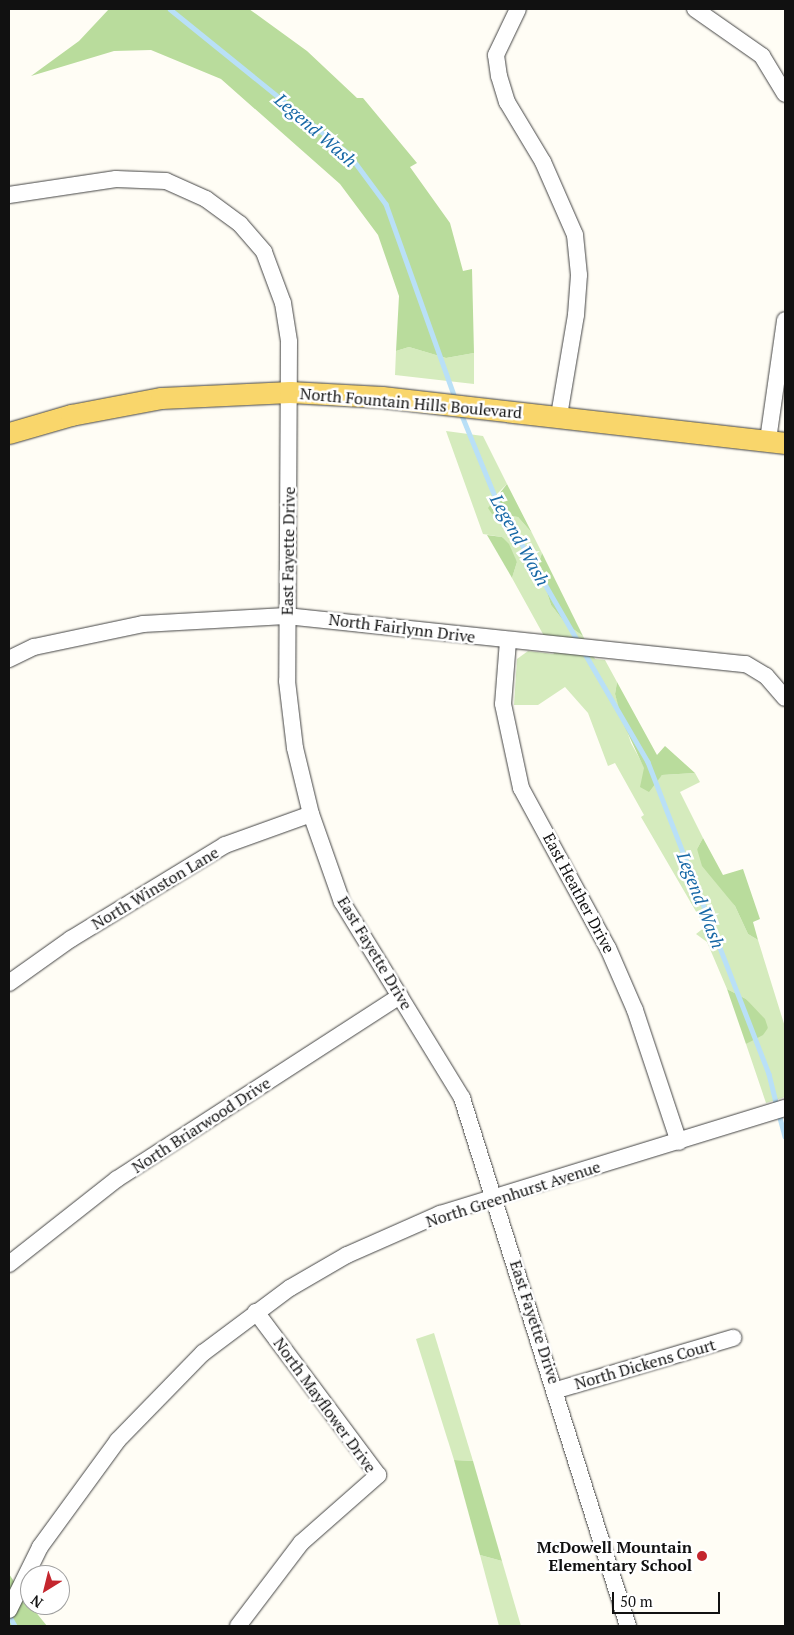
<!DOCTYPE html>
<style>
body{margin:0}
#map{position:relative;width:794px;height:1635px;overflow:hidden;background:#fffdf5;font-family:"PT Serif",serif}
div>[style]{position:absolute}
[style*='--x']{left:calc(var(--x)*1px);top:calc(var(--y)*1px);width:calc(var(--w)*1px);rotate:calc(var(--a)*1deg)}
.green>*{inset:0;background:#d5ebbd}
.forest>*{inset:0;background:#b9dc9c}
.stream>*{height:4.5px;margin:-2.25px;padding:0 2.25px;transform-origin:2.25px;border-radius:2.25px;background:#b9e0f7}
.roads{filter:drop-shadow(0 0 1px #444) drop-shadow(0 0 1px #444)}
.minor>*{height:16px;margin:-8px;padding:0 8px;transform-origin:8px;border-radius:8px;background:#fff}
.major>*{height:21px;margin:-10.5px;padding:0 10.5px;transform-origin:10.5px;border-radius:10.5px;background:#f9d66b}
.dots>*{width:14px;height:14px;translate:-50% -50%;box-sizing:border-box;border:2px solid #fff;border-radius:50%}
span{translate:-50% -50%;white-space:nowrap;text-align:center;line-height:1.15;-webkit-text-stroke:5px #fff;paint-order:stroke}
.street-label{font-size:16px;color:#111}
.poi-label{font-size:16px;color:#111;font-weight:700}
.right{translate:-100% -50%;text-align:right}
.water-label{font-size:18px;color:#1768a6;font-style:italic}
.frame{position:absolute;inset:0;border:10px solid #111;pointer-events:none}
.north{position:absolute;left:20px;top:1565px;width:50px;height:50px;box-sizing:border-box;background:#fff;border:1px solid #a0a0a0;border-radius:50%;rotate:216deg;font-size:14px;font-weight:700;line-height:20px;text-align:center;color:#111}
.north::after{content:'';display:block;margin:auto;width:18px;height:22px;background:#c4262e;clip-path:polygon(50% 0,100% 100%,50% 72%,0 100%)}
.scale{position:absolute;left:612px;top:1592px;width:108px;height:22px;box-sizing:border-box;border:2px solid #111;border-top:0;padding-left:6px;font-size:15px;line-height:18px;white-space:nowrap;color:#111;-webkit-text-stroke:4px #fff;paint-order:stroke}
</style>
<div id="map">
<div class="green">
<div style="clip-path:polygon(409px 347px,446px 358px,474px 353px,474px 384px,395px 375px,396px 351px)"></div>
<div style="clip-path:polygon(446px 431px,483px 436px,507px 484px,490px 501px,497px 515px,518px 517px,532px 533px,542px 553px,538px 565px,551px 605px,566px 624px,583px 636px,595px 659px,605px 660px,617px 682px,615px 694px,631px 743px,653px 783px,662px 775px,695px 773px,700px 782px,680px 792px,703px 838px,697px 849px,735px 906px,748px 934px,758px 940px,785px 1027px,785px 1097px,766px 1103px,746px 1044px,768px 1028px,746px 999px,727px 989px,707px 942px,696px 934px,705px 927px,641px 817px,644px 815px,615px 763px,608px 766px,588px 713px,565px 687px,538px 705px,514px 705px,517px 659px,528px 651px,554px 654px,512px 578px,517px 562px,502px 537px,483px 534px)"></div>
<div style="clip-path:polygon(434px 1333px,473px 1461px,454px 1460px,416px 1339px)"></div>
<div style="clip-path:polygon(480px 1555px,502px 1561px,521px 1626px,499px 1626px)"></div>
</div>
<div class="forest">
<div style="clip-path:polygon(109px 9px,249px 9px,307px 51px,357px 98px,363px 98px,417px 163px,410px 167px,450px 223px,463px 271px,472px 269px,474px 353px,446px 358px,409px 347px,396px 351px,399px 296px,378px 235px,340px 184px,221px 79px,151px 50px,114px 51px,31px 76px,79px 41px)"></div>
<div style="clip-path:polygon(507px 484px,532px 533px,518px 517px,492px 514px,488px 508px)"></div>
<div style="clip-path:polygon(487px 535px,502px 537px,509px 544px,517px 562px,512px 578px)"></div>
<div style="clip-path:polygon(542px 553px,583px 636px,566px 624px,551px 605px,538px 565px)"></div>
<div style="clip-path:polygon(617px 682px,657px 755px,665px 746px,695px 773px,662px 775px,649px 792px,640px 787px,644px 768px,623px 723px,615px 694px)"></div>
<div style="clip-path:polygon(703px 838px,723px 875px,743px 869px,760px 919px,753px 922px,758px 940px,748px 934px,735px 906px,702px 866px,697px 849px)"></div>
<div style="clip-path:polygon(727px 989px,746px 999px,765px 1019px,768px 1028px,763px 1035px,746px 1044px)"></div>
<div style="clip-path:polygon(454px 1460px,473px 1461px,502px 1561px,480px 1555px)"></div>
<div style="clip-path:polygon(9px 1574px,30px 1605px,47px 1626px,9px 1626px)"></div>
</div>
<div class="stream">
<div style="--x:170;--y:9;--w:230;--a:39"></div>
<div style="--x:349;--y:154;--w:62;--a:53.5"></div>
<div style="--x:386;--y:204;--w:206;--a:70.4"></div>
<div style="--x:461;--y:413;--w:95;--a:67.8"></div>
<div style="--x:497;--y:501;--w:164;--a:60"></div>
<div style="--x:584;--y:652;--w:127;--a:59.8"></div>
<div style="--x:648;--y:762;--w:335;--a:68.8"></div>
<div style="--x:769;--y:1074;--w:33;--a:76"></div>
<div style="--x:779;--y:1114;--w:23;--a:75"></div>
<div style="--x:9;--y:1615;--w:13;--a:61"></div>
</div>
<div class="roads">
<div class="minor">
<div style="--x:518;--y:9;--w:51;--a:115.6"></div>
<div style="--x:496;--y:55;--w:21;--a:82"></div>
<div style="--x:499;--y:76;--w:27;--a:73"></div>
<div style="--x:507;--y:102;--w:70;--a:59"></div>
<div style="--x:543;--y:162;--w:80;--a:66.3"></div>
<div style="--x:575;--y:235;--w:40;--a:84.3"></div>
<div style="--x:579;--y:275;--w:40;--a:94.3"></div>
<div style="--x:576;--y:315;--w:102;--a:99.6"></div>
<div style="--x:695;--y:9;--w:82;--a:35"></div>
<div style="--x:762;--y:56;--w:44;--a:58.8"></div>
<div style="--x:9;--y:195;--w:108;--a:-8.5"></div>
<div style="--x:116;--y:179;--w:50;--a:2.3"></div>
<div style="--x:166;--y:181;--w:44;--a:24.2"></div>
<div style="--x:206;--y:199;--w:42;--a:36.3"></div>
<div style="--x:240;--y:224;--w:37;--a:49"></div>
<div style="--x:264;--y:252;--w:54;--a:69.6"></div>
<div style="--x:283;--y:303;--w:39;--a:81"></div>
<div style="--x:289;--y:342;--w:339;--a:90.3"></div>
<div style="--x:287;--y:681;--w:67;--a:83.2"></div>
<div style="--x:295;--y:748;--w:68;--a:76.4"></div>
<div style="--x:311;--y:814;--w:93;--a:70.6"></div>
<div style="--x:342;--y:902;--w:230;--a:58.5"></div>
<div style="--x:462;--y:1098;--w:553;--a:72.55"></div>
<div style="--x:768;--y:440;--w:121;--a:-81.9"></div>
<div style="--x:508;--y:641;--w:63;--a:94.5"></div>
<div style="--x:503;--y:704;--w:86;--a:77.9"></div>
<div style="--x:521;--y:788;--w:182;--a:61.5"></div>
<div style="--x:608;--y:948;--w:68;--a:66.5"></div>
<div style="--x:635;--y:1010;--w:139;--a:71.6"></div>
<div style="--x:9;--y:659;--w:28;--a:-26"></div>
<div style="--x:34;--y:647;--w:111;--a:-11.9"></div>
<div style="--x:143;--y:624;--w:143;--a:-3.2"></div>
<div style="--x:286;--y:616;--w:462;--a:6"></div>
<div style="--x:746;--y:664;--w:23;--a:31"></div>
<div style="--x:766;--y:676;--w:29;--a:49"></div>
<div style="--x:9;--y:983;--w:76;--a:-35.4"></div>
<div style="--x:71;--y:939;--w:180;--a:-31.4"></div>
<div style="--x:225;--y:845;--w:91;--a:-19.8"></div>
<div style="--x:9;--y:1264;--w:137;--a:-38.2"></div>
<div style="--x:117;--y:1179;--w:337;--a:-32.9"></div>
<div style="--x:557;--y:1390;--w:184;--a:-16.5"></div>
<div style="--x:9;--y:1610;--w:70;--a:-63.8"></div>
<div style="--x:40;--y:1547;--w:132;--a:-53.9"></div>
<div style="--x:118;--y:1440;--w:122;--a:-45.7"></div>
<div style="--x:203;--y:1353;--w:109;--a:-36.8"></div>
<div style="--x:290;--y:1288;--w:66;--a:-30.1"></div>
<div style="--x:347;--y:1255;--w:102;--a:-23.8"></div>
<div style="--x:440;--y:1214;--w:361;--a:-17.1"></div>
<div style="--x:238;--y:1626;--w:104;--a:-52.8"></div>
<div style="--x:301;--y:1543;--w:103;--a:-41.4"></div>
<div style="--x:378;--y:1475;--w:204;--a:-126.8"></div>
</div>
<div class="major">
<div style="--x:9;--y:433;--w:65;--a:-16.2"></div>
<div style="--x:71;--y:415;--w:92;--a:-10.7"></div>
<div style="--x:161;--y:398;--w:129;--a:-2.7"></div>
<div style="--x:290;--y:392;--w:92;--a:3.1"></div>
<div style="--x:382;--y:397;--w:406;--a:6.5"></div>
</div>
</div>
<div class="dots">
<div style="left:702px;top:1556px;background:#c4262e"></div>
</div>
<div class="street-label">
<span style="left:411px;top:403px;rotate:5deg">North Fountain Hills Boulevard</span>
<span style="left:288px;top:551px;rotate:-89deg">East Fayette Drive</span>
<span style="left:402px;top:628px;rotate:7deg">North Fairlynn Drive</span>
<span style="left:155px;top:888px;rotate:-31deg">North Winston Lane</span>
<span style="left:579px;top:893px;rotate:62deg">East Heather Drive</span>
<span style="left:375px;top:953px;rotate:59deg">East Fayette Drive</span>
<span style="left:201px;top:1125px;rotate:-33deg">North Briarwood Drive</span>
<span style="left:513px;top:1194px;rotate:-18deg">North Greenhurst Avenue</span>
<span style="left:535px;top:1322px;rotate:72deg">East Fayette Drive</span>
<span style="left:645px;top:1364px;rotate:-16deg">North Dickens Court</span>
<span style="left:325px;top:1405px;rotate:54deg">North Mayflower Drive</span>
</div>
<div class="poi-label">
<span class="right" style="left:692px;top:1556px">McDowell Mountain<br>Elementary School</span>
</div>
<div class="water-label">
<span style="left:316px;top:130px;rotate:41deg">Legend Wash</span>
<span style="left:520px;top:540px;rotate:61deg">Legend Wash</span>
<span style="left:701px;top:900px;rotate:69deg">Legend Wash</span>
</div>
<div class="frame"></div>
<div class="north">N</div>
<div class="scale">50 m</div>
</div>
